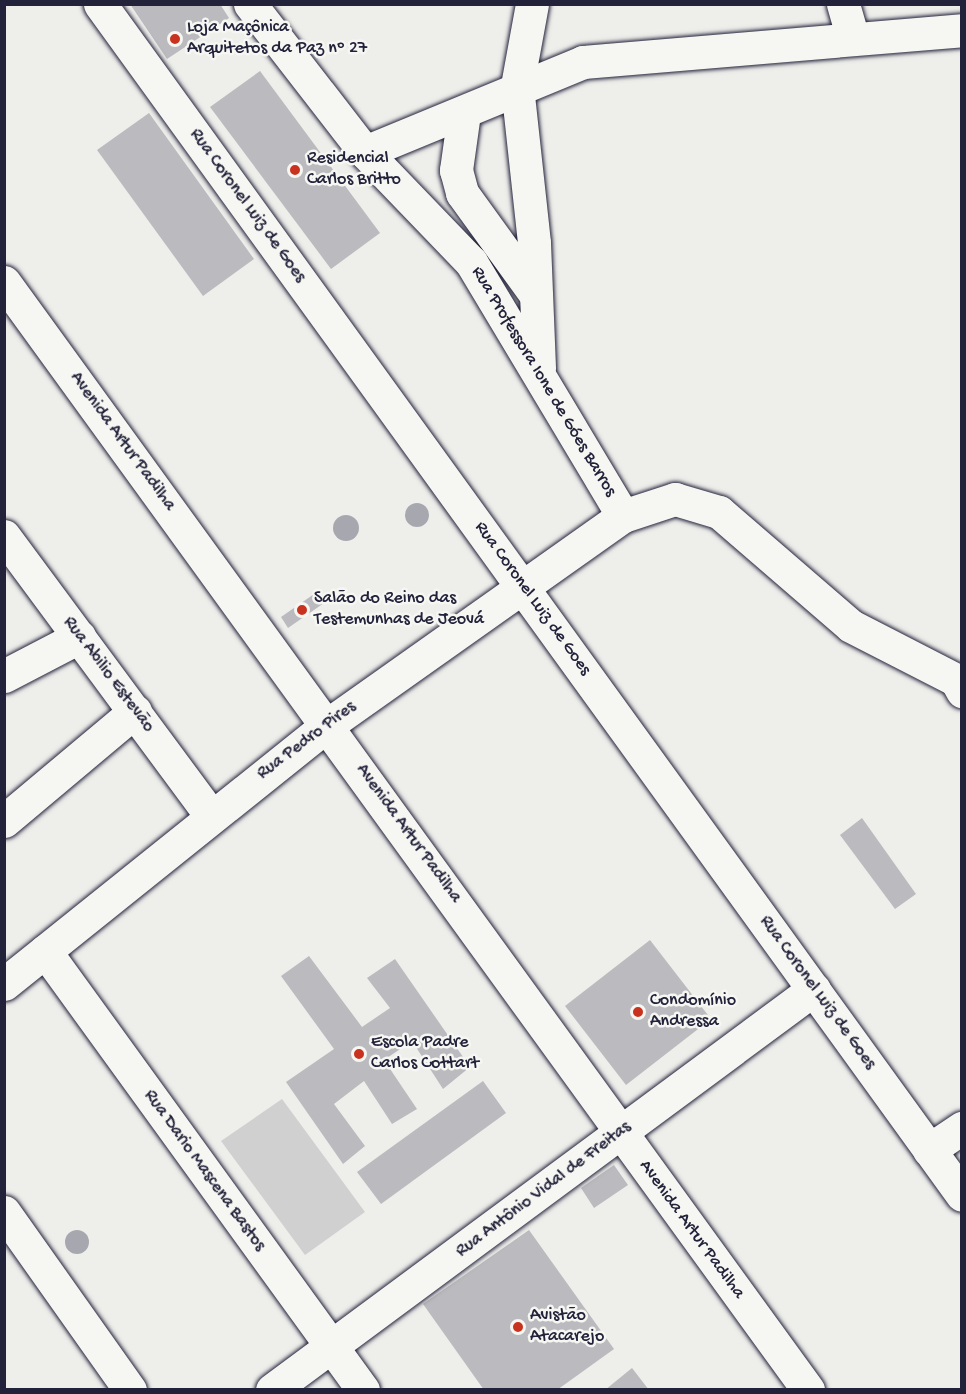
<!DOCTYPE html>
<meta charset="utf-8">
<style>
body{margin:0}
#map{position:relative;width:966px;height:1394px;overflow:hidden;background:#eeeeeb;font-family:"Gochi Hand",sans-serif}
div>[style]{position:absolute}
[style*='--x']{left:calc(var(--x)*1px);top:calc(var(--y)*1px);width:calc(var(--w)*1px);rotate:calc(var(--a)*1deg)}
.green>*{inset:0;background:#d0d0d1}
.water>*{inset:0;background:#a7a7af}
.round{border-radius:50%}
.building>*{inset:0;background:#bbbbbf}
.roads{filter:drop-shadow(0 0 2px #22223b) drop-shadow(0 0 2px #22223b)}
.minor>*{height:33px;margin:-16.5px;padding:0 16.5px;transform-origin:16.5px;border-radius:16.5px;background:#f6f6f2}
.major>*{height:33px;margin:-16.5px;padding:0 16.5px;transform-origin:16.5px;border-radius:16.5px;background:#f6f6f2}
.dots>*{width:16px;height:16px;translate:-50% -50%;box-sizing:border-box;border:3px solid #f6f6f2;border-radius:50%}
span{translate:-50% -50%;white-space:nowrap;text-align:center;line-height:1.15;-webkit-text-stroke:5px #f6f6f2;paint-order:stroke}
.poi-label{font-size:18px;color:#22223b}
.left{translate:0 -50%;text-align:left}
.street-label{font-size:18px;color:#22223b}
.frame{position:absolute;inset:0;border:6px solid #22223b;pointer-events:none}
</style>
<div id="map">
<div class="green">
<div style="clip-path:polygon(282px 1099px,365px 1212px,305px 1255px,221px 1141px)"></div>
</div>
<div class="water">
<div class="round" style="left:405px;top:503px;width:24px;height:24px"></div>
<div class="round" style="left:333px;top:515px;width:26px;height:26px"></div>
<div class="round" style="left:65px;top:1230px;width:24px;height:24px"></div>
</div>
<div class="building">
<div style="clip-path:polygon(130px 4px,220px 4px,229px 18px,167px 59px)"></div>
<div style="clip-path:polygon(260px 71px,380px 233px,331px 269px,210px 107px)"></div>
<div style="clip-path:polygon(149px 113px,254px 259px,203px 296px,97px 150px)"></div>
<div style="clip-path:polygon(317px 592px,324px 603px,288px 628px,281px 617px)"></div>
<div style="clip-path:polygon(862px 818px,916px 894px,895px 909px,840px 835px)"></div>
<div style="clip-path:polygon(650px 940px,711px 1019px,626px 1085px,565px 1006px)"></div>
<div style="clip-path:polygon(309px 956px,362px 1027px,390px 1008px,367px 978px,395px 959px,470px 1067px,443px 1089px,412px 1041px,384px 1060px,417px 1109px,392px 1124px,364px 1081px,334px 1104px,365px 1146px,343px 1164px,286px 1082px,334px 1049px,281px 976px)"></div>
<div style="clip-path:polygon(483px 1081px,506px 1113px,381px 1204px,357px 1172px)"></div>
<div style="clip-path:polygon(614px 1165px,628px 1185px,594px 1208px,581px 1188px)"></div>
<div style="clip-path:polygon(529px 1230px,614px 1349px,557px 1390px,484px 1390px,423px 1304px)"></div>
<div style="clip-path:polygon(632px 1368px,649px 1390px,605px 1390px)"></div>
</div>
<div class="roads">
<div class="minor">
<div style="--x:100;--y:4;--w:1470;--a:54.1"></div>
<div style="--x:250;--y:4;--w:187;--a:52.2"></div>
<div style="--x:365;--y:152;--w:153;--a:46.1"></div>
<div style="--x:471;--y:262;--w:296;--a:59.1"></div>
<div style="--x:532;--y:4;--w:83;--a:100.4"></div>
<div style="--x:517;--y:86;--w:158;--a:83.8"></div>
<div style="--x:534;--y:243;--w:125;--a:87.7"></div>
<div style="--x:843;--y:4;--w:36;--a:74"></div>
<div style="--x:464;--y:113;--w:58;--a:98"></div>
<div style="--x:456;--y:170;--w:24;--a:75"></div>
<div style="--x:462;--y:193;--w:125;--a:54.1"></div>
<div style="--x:365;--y:152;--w:236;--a:-22.4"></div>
<div style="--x:583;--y:62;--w:380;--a:-4.8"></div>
<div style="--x:4;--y:536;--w:346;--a:53.5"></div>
<div style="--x:4;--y:676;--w:85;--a:-27.5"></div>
<div style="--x:4;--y:821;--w:171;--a:-40"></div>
<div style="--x:45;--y:951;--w:542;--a:54.08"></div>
<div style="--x:4;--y:984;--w:416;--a:-38.7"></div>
<div style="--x:329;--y:724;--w:360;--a:-35.3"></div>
<div style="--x:623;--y:516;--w:55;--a:-18.1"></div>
<div style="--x:675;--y:499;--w:46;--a:16.5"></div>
<div style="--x:719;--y:512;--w:174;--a:40.8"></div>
<div style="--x:851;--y:626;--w:118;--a:27.2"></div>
<div style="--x:956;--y:680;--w:13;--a:61"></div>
<div style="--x:929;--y:1150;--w:40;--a:-34"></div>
<div style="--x:4;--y:1212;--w:218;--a:54.7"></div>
<div style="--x:272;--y:1390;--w:674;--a:-36.5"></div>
</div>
<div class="major">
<div style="--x:4;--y:282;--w:1369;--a:54.03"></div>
</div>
</div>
<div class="dots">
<div style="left:175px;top:39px;background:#c8321e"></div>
<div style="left:295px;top:170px;background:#c8321e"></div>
<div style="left:302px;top:610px;background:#c8321e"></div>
<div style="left:638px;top:1012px;background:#c8321e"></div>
<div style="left:359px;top:1054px;background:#c8321e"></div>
<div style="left:518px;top:1327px;background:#c8321e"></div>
</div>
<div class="poi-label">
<span class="left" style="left:187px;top:39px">Loja Maçônica<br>Arquitetos da Paz nº 27</span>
<span class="left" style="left:307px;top:170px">Residencial<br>Carlos Britto</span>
<span class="left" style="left:314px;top:610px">Salão do Reino das<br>Testemunhas de Jeová</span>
<span class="left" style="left:650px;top:1012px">Condomínio<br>Andressa</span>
<span class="left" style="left:371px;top:1054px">Escola Padre<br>Carlos Cottart</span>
<span class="left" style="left:530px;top:1327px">Avistão<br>Atacarejo</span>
</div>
<div class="street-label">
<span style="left:247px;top:206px;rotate:54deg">Rua Coronel Luiz de Goes</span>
<span style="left:543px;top:382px;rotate:59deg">Rua Professora Ione de Góes Barros</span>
<span style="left:122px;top:442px;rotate:54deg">Avenida Artur Padilha</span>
<span style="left:532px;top:599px;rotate:54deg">Rua Coronel Luiz de Goes</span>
<span style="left:108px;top:675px;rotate:53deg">Rua Abilio Estevão</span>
<span style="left:307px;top:741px;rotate:-37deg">Rua Pedro Pires</span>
<span style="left:408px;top:834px;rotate:54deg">Avenida Artur Padilha</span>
<span style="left:817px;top:993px;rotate:54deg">Rua Coronel Luiz de Goes</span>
<span style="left:204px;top:1171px;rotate:54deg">Rua Dario Mascena Bastos</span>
<span style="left:544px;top:1190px;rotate:-37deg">Rua Antônio Vidal de Freitas</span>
<span style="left:691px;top:1230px;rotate:54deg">Avenida Artur Padilha</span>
</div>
<div class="frame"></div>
</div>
